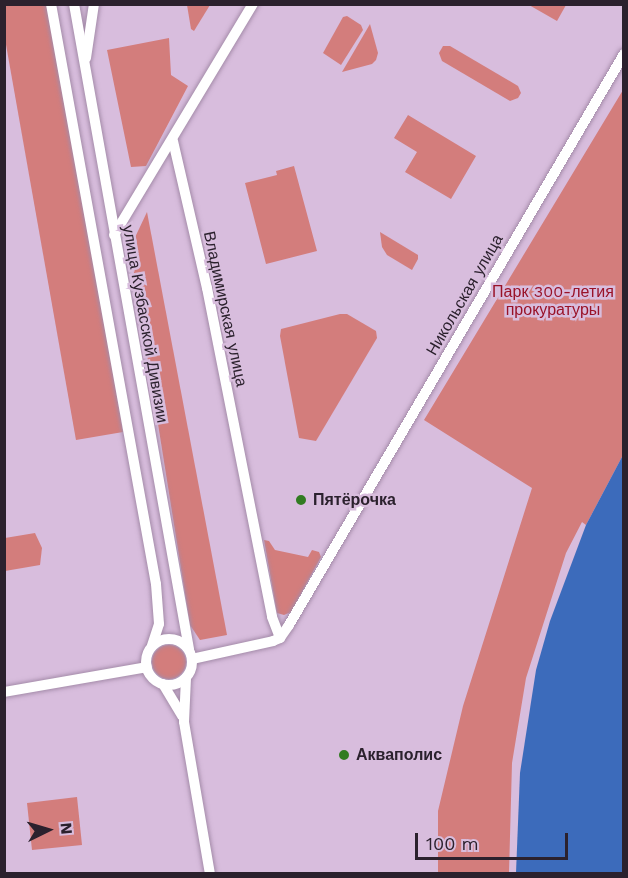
<!DOCTYPE html>
<meta charset="utf-8">
<style>
body{margin:0}
#map{position:relative;width:628px;height:878px;overflow:hidden;background:#d8bddd;font-family:"Work Sans",sans-serif}
div>[style]{position:absolute}
[style*='--x']{left:calc(var(--x)*1px);top:calc(var(--y)*1px);width:calc(var(--w)*1px);rotate:calc(var(--a)*1deg)}
.green>*{inset:0;background:#d37d7c}
.round{border-radius:50%}
.water>*{inset:0;background:#3c6bbb}
.roads{filter:drop-shadow(0 0 2px #a48ba9) drop-shadow(0 0 2px #a48ba9)}
.minor>*{height:10px;margin:-5px;padding:0 5px;transform-origin:5px;border-radius:5px;background:#fff}
.minor>.ring{margin:-5px;padding:0;box-sizing:content-box;background:none;border:10px solid #fff;border-radius:50%}
.dots>*{width:16px;height:16px;translate:-50% -50%;box-sizing:border-box;border:3px solid #d8bddd;border-radius:50%}
span{translate:-50% -50%;white-space:nowrap;text-align:center;line-height:1.15;-webkit-text-stroke:5px #d8bddd;paint-order:stroke}
.park-label{font-size:16px;color:#991228}
.street-label{font-size:16px;color:#2b212d}
.poi-label{font-size:16px;color:#2b212d;font-weight:700}
.left{translate:0 -50%;text-align:left}
.frame{position:absolute;inset:0;border:6px solid #2b212d;pointer-events:none}
.north{position:absolute;left:18px;top:800px;width:60px;height:60px;-webkit-text-stroke:4px #d8bddd;paint-order:stroke;rotate:85deg;font-size:16px;font-weight:700;line-height:24px;text-align:center;color:#2b212d}
.north::after{content:'';display:block;margin:auto;width:21px;height:27px;background:#2b212d;clip-path:polygon(50% 0,100% 100%,50% 72%,0 100%)}
.scale{position:absolute;left:415px;top:833px;width:153px;height:27px;box-sizing:border-box;border:3px solid #2b212d;border-top:0;padding-left:8px;font-size:18px;line-height:21px;white-space:nowrap;color:#2b212d;-webkit-text-stroke:4px #d8bddd;paint-order:stroke}
</style>
<div id="map">
<div class="green">
<div style="clip-path:polygon(4px 5px,51px 5px,123px 432px,76px 440px,5px 39px)"></div>
<div style="clip-path:polygon(187px 5px,210px 5px,194px 31px,191px 29px)"></div>
<div style="clip-path:polygon(529px 5px,566px 5px,557px 21px)"></div>
<div style="clip-path:polygon(347px 16px,361px 25px,363px 30px,341px 65px,323px 53px,343px 17px)"></div>
<div style="clip-path:polygon(370px 24px,378px 53px,376px 60px,372px 64px,342px 72px)"></div>
<div style="clip-path:polygon(169px 38px,171px 75px,188px 86px,146px 166px,131px 167px,107px 50px)"></div>
<div style="clip-path:polygon(443px 46px,450px 46px,518px 86px,521px 93px,518px 98px,510px 101px,442px 61px,439px 53px)"></div>
<div style="clip-path:polygon(623px 90px,623px 455px,586px 525px,582px 522px,566px 553px,526px 678px,512px 763px,509px 873px,438px 873px,438px 811px,463px 706px,532px 488px,424px 420px)"></div>
<div style="clip-path:polygon(408px 115px,476px 156px,451px 199px,405px 172px,417px 152px,394px 138px)"></div>
<div style="clip-path:polygon(294px 166px,317px 251px,266px 264px,245px 183px,277px 175px,276px 171px)"></div>
<div style="clip-path:polygon(147px 212px,227px 635px,200px 640px,190px 625px,130px 248px)"></div>
<div style="clip-path:polygon(380px 232px,418px 255px,418px 259px,412px 270px,387px 255px,382px 247px)"></div>
<div style="clip-path:polygon(340px 314px,347px 314px,376px 331px,377px 338px,316px 441px,299px 438px,280px 336px,281px 329px)"></div>
<div style="clip-path:polygon(35px 533px,42px 548px,40px 565px,5px 571px,5px 538px)"></div>
<div style="clip-path:polygon(264px 540px,269px 541px,275px 550px,308px 557px,312px 550px,319px 552px,321px 557px,291px 612px,284px 615px,277px 613px)"></div>
<div class="round" style="left:152px;top:645px;width:34px;height:34px"></div>
<div style="clip-path:polygon(77px 797px,82px 845px,32px 850px,27px 803px)"></div>
</div>
<div class="water">
<div style="clip-path:polygon(623px 455px,623px 873px,516px 873px,520px 773px,536px 670px,550px 621px,586px 525px)"></div>
</div>
<div class="roads">
<div class="minor">
<div style="--x:51;--y:4;--w:589;--a:79.74"></div>
<div style="--x:156;--y:584;--w:40;--a:85.7"></div>
<div style="--x:159;--y:624;--w:23;--a:108"></div>
<div style="--x:74;--y:4;--w:655;--a:79.89"></div>
<div style="--x:86;--y:58;--w:55;--a:-81.6"></div>
<div style="--x:173;--y:141;--w:151;--a:77"></div>
<div style="--x:207;--y:288;--w:335;--a:78.8"></div>
<div style="--x:272;--y:617;--w:22;--a:69"></div>
<div style="--x:114;--y:235;--w:270;--a:-59"></div>
<div class="ring" style="left:146px;top:639px;width:36px;height:36px"></div>
<div style="--x:192;--y:659;--w:83;--a:-12.5"></div>
<div style="--x:273;--y:641;--w:8;--a:-23"></div>
<div style="--x:280;--y:638;--w:16;--a:-55"></div>
<div style="--x:289;--y:625;--w:662;--a:-59.6"></div>
<div style="--x:186;--y:678;--w:44;--a:92.6"></div>
<div style="--x:184;--y:722;--w:154;--a:80.3"></div>
<div style="--x:163;--y:684;--w:37;--a:59"></div>
<div style="--x:4;--y:692;--w:145;--a:-9.9"></div>
</div>
</div>
<div class="dots">
<div style="left:301px;top:500px;background:#317b21"></div>
<div style="left:344px;top:755px;background:#317b21"></div>
</div>
<div class="park-label">
<span style="left:553px;top:301px">Парк 300-летия<br>прокуратуры</span>
</div>
<div class="street-label">
<span style="left:465px;top:295px;rotate:-60deg">Никольская улица</span>
<span style="left:225px;top:309px;rotate:78deg">Владимирская улица</span>
<span style="left:145px;top:324px;rotate:80deg">улица Кузбасской Дивизии</span>
</div>
<div class="poi-label">
<span class="left" style="left:313px;top:500px">Пятёрочка</span>
<span class="left" style="left:356px;top:755px">Акваполис</span>
</div>
<div class="frame"></div>
<div class="north">N</div>
<div class="scale">100 m</div>
</div>
